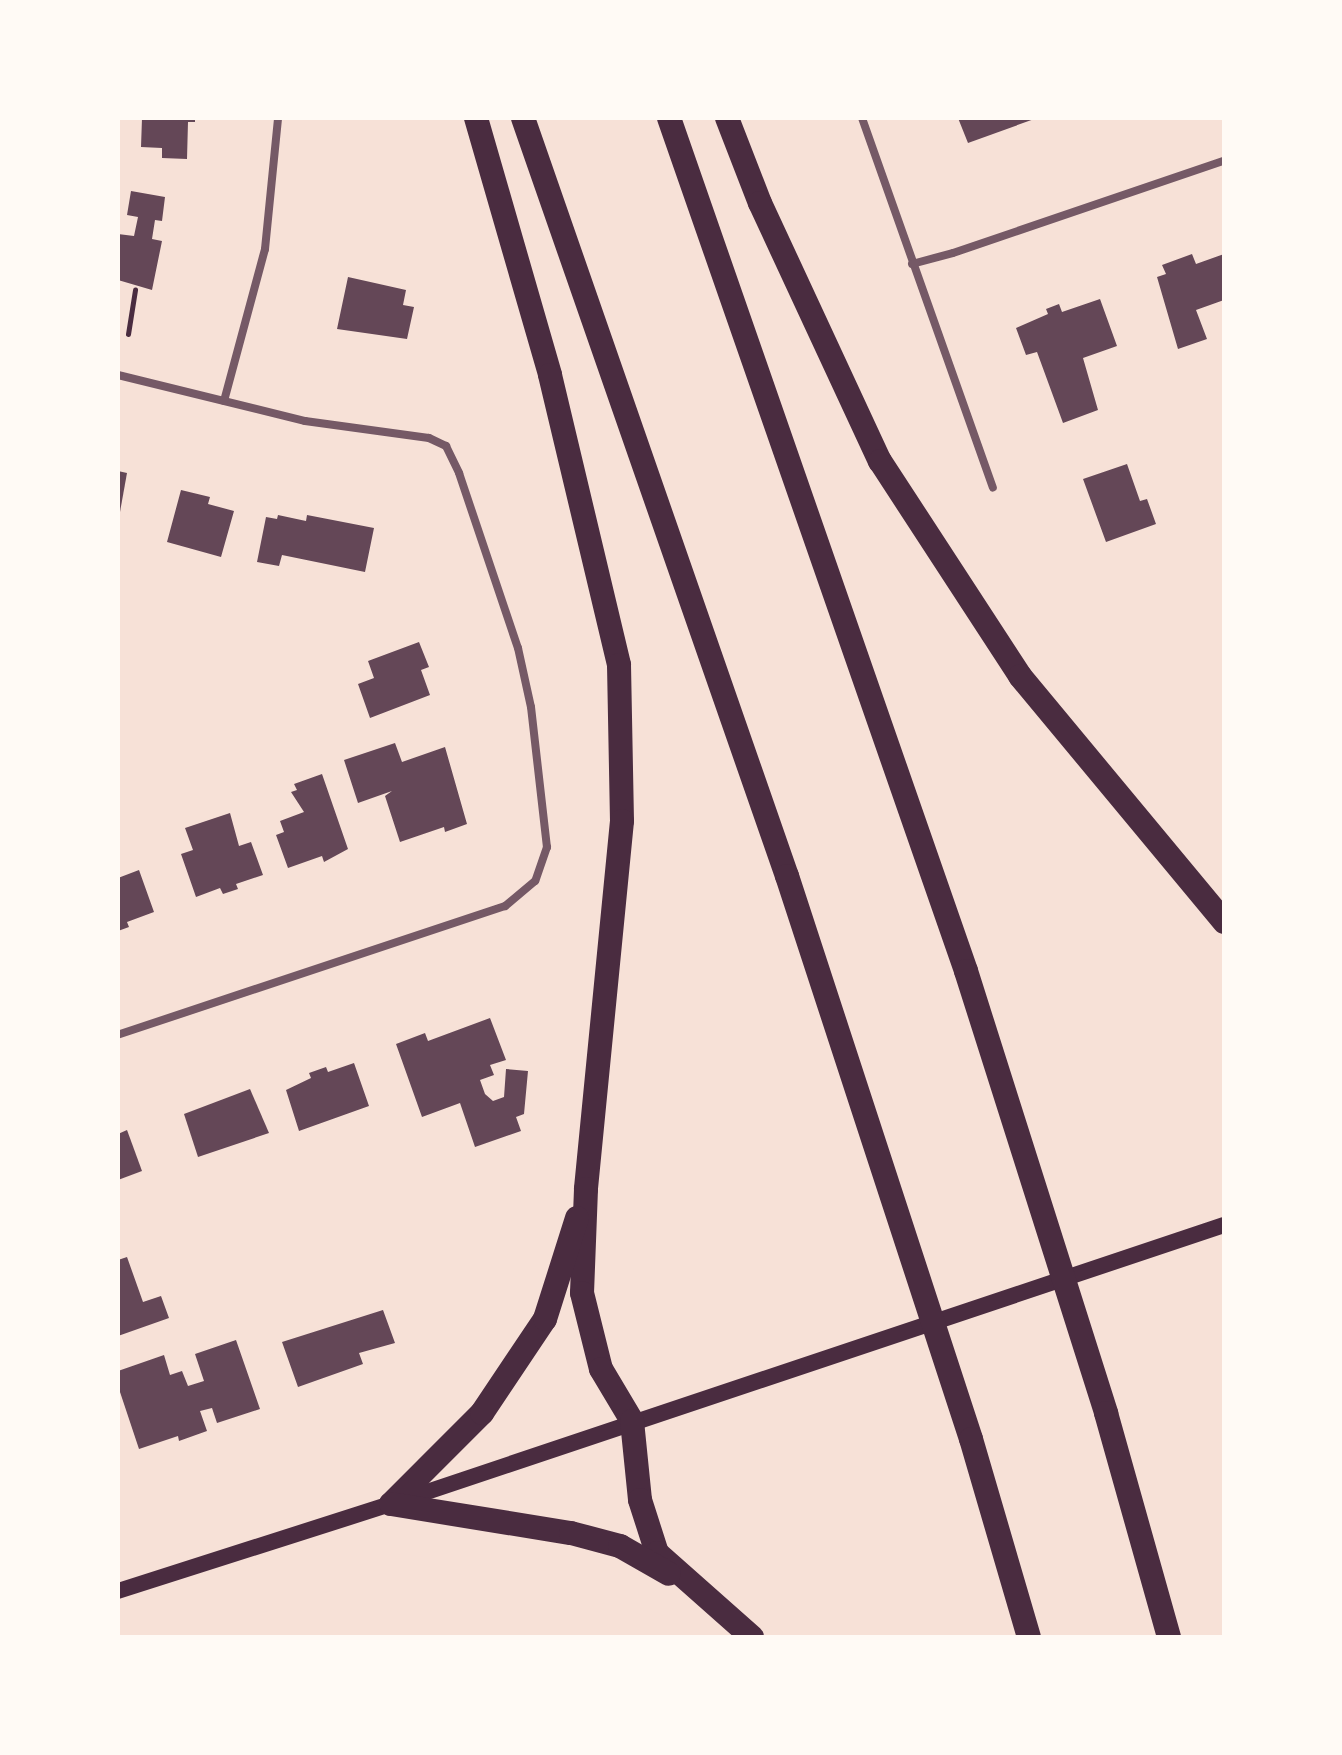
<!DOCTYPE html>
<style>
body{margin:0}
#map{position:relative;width:1342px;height:1755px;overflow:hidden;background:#f7e1d7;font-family:"Fira Sans",sans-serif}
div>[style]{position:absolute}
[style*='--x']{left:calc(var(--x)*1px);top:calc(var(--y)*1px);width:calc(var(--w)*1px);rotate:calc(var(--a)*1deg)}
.building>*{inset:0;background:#644757}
.path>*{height:5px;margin:-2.5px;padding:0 2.5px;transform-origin:2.5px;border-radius:2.5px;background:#4a2c40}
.minor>*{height:8px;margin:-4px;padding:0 4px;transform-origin:4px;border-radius:4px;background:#755966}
.secondary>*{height:16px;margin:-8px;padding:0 8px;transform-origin:8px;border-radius:8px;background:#4a2c40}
.motorway>*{height:24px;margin:-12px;padding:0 12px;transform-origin:12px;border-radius:12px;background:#4a2c40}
span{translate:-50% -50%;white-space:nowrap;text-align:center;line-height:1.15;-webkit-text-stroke:6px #fffaf5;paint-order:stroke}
.frame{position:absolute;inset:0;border:120px solid #fffaf5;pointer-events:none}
</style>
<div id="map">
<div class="building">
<div style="clip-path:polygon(142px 118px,195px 118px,195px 122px,188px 122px,187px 159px,162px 158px,162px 148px,141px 147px)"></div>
<div style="clip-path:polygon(958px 118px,1037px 118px,968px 143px)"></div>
<div style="clip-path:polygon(131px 191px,165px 197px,162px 221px,155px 220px,152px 239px,162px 241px,152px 290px,118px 280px,118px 234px,134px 236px,138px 217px,127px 215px)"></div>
<div style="clip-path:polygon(1192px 254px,1196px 264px,1224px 254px,1224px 300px,1196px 310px,1207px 339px,1178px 349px,1157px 277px,1166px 274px,1162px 265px)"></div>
<div style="clip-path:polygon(348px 277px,406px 290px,403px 305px,414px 307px,407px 339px,337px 329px)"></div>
<div style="clip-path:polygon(1100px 299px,1117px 346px,1083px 358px,1098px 410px,1063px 423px,1037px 352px,1026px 355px,1016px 328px,1048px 314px,1046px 309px,1059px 304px,1062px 312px)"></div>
<div style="clip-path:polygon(1127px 464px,1140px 501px,1147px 499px,1156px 524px,1106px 542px,1083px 479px)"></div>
<div style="clip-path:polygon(118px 471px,127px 473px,120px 512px,118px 512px)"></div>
<div style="clip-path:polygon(181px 490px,210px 497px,208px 504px,234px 511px,221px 557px,167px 542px)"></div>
<div style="clip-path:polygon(278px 515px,306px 521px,307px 515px,374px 528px,365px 572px,282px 555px,279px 566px,257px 562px,266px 517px,277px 519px)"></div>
<div style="clip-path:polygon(419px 642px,429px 667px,421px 670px,430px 695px,370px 718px,358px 684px,374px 678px,368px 661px)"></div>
<div style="clip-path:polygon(395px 743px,402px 762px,445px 747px,467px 824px,445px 832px,444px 827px,400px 842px,385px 796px,392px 791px,358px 803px,344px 760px)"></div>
<div style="clip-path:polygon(322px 774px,348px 849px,324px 862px,322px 856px,288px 868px,276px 835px,284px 832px,280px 821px,304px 812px,291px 792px,297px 790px,294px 784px)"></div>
<div style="clip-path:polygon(230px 813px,239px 846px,251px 842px,263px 875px,236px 884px,238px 889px,223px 894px,220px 888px,196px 897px,181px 854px,193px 850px,185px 828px)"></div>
<div style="clip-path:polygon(139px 870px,154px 912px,127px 922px,129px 927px,118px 931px,118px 878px)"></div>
<div style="clip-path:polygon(490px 1018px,506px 1060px,490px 1065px,494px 1075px,480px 1080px,485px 1094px,493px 1101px,504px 1097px,506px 1069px,528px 1071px,524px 1114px,516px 1117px,521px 1131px,475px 1147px,460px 1103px,422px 1117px,396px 1044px,425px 1033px,428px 1041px)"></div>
<div style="clip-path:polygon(354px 1063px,369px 1106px,299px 1131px,286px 1090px,311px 1078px,309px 1073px,326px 1067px,328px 1072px)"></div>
<div style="clip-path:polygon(250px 1089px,269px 1133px,198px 1157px,184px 1114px)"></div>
<div style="clip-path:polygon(127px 1130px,142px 1171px,118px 1180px,118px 1134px)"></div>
<div style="clip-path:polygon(127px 1257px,143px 1302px,161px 1296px,169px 1318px,118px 1336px,118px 1260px)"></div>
<div style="clip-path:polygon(383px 1310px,395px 1343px,359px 1353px,363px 1364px,298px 1387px,282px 1342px)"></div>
<div style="clip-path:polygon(236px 1340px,260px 1409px,217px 1423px,212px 1408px,200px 1411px,207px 1431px,179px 1441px,178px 1436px,139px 1449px,118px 1386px,118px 1371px,164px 1355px,170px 1375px,182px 1371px,188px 1386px,204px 1381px,195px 1354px)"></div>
</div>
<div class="path">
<div style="--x:128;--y:334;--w:45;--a:-81"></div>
</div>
<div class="minor">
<div style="--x:862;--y:118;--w:392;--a:70.5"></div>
<div style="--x:912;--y:264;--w:42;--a:-15"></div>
<div style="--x:953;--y:253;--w:286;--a:-18.8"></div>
<div style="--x:118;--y:375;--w:193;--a:13.8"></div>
<div style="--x:305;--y:421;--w:125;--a:7.8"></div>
<div style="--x:429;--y:438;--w:19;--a:25"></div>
<div style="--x:446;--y:446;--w:30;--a:64"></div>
<div style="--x:459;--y:473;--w:185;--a:71.4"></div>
<div style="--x:518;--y:648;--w:60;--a:77.6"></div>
<div style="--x:531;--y:707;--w:141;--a:83.5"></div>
<div style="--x:547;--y:847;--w:36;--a:109"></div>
<div style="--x:535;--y:881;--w:39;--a:140"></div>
<div style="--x:505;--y:906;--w:408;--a:161.6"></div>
<div style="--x:224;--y:401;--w:157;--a:-74.9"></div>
<div style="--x:265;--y:249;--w:132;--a:-84.3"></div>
</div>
<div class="secondary">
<div style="--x:118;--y:1591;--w:287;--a:-17.7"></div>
<div style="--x:391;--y:1504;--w:878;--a:-18.52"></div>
</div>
<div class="motorway">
<div style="--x:476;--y:118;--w:267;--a:73.9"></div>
<div style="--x:550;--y:375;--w:298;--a:76.6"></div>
<div style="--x:619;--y:665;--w:156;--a:88.9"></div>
<div style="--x:622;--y:821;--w:370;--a:95.6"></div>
<div style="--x:586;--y:1189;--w:104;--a:92.2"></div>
<div style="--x:582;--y:1293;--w:78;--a:76"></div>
<div style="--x:601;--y:1369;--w:61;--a:59.2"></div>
<div style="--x:632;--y:1421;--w:79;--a:84.2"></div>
<div style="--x:640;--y:1500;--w:56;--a:72.2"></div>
<div style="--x:657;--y:1553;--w:127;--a:41.5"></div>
<div style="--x:523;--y:118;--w:803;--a:70.8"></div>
<div style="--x:787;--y:876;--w:592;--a:71.9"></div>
<div style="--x:971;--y:1439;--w:206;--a:73.7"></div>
<div style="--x:669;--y:118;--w:903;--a:70.8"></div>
<div style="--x:966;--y:971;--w:464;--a:72.4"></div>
<div style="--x:1106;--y:1413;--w:233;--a:74.3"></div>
<div style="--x:727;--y:118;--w:91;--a:68.8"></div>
<div style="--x:760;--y:203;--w:285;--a:65.1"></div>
<div style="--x:880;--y:461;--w:257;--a:56.9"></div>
<div style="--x:1020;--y:676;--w:320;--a:50.3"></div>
<div style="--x:391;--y:1504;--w:129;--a:-45"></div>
<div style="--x:482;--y:1413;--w:113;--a:-56.2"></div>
<div style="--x:545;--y:1319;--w:106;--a:-72.4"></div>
<div style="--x:391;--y:1504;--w:182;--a:9.2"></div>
<div style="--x:571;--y:1533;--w:51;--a:14.9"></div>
<div style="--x:620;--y:1546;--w:56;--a:29.7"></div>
</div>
<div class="frame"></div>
</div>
